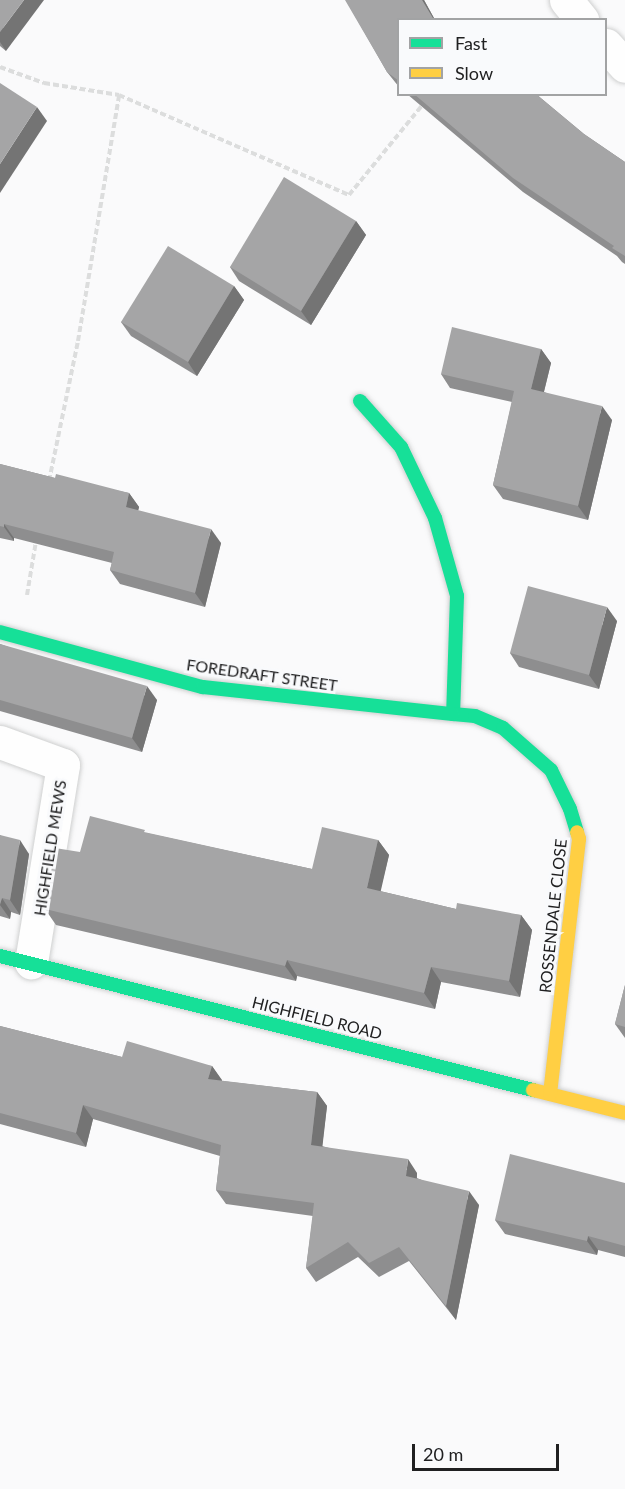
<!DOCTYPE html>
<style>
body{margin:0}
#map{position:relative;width:625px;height:1489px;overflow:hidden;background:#fafafb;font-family:Lato,sans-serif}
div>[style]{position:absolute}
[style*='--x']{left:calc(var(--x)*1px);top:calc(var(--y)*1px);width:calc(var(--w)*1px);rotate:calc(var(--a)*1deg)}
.path>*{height:4px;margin-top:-2px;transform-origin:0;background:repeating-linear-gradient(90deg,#dcdddd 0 6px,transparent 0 9px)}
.roads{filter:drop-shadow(0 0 2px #cfd0d0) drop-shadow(0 0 2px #cfd0d0)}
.street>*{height:33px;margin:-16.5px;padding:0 16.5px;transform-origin:16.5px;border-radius:16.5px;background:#fefefe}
.fast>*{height:14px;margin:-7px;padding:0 7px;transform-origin:7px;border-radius:7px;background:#16e098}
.slow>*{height:14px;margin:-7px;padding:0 7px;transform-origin:7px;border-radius:7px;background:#ffcf43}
.wall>*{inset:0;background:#8e8e8f}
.shaded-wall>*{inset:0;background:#747474}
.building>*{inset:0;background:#a5a5a6}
span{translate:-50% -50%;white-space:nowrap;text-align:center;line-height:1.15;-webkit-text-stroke:6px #f9fafc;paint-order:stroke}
.street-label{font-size:16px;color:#202021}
.legend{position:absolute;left:397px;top:18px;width:210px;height:78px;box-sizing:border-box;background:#f9fafc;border:2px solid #a2a3a4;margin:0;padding:8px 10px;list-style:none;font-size:18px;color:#202021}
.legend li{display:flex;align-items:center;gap:12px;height:30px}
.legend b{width:30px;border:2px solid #a2a3a4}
.scale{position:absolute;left:412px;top:1444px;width:147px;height:27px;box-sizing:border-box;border:3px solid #202021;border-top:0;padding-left:8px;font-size:18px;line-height:21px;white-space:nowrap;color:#202021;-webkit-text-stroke:4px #f9fafc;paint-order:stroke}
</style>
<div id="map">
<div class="path">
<div style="--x:0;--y:67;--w:47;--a:20"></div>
<div style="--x:44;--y:83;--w:76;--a:9.1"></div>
<div style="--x:119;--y:95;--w:251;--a:23.5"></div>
<div style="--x:349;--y:195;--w:119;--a:-50.8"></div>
<div style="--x:49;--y:481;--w:143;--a:-78.3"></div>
<div style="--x:78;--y:341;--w:249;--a:-80.5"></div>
<div style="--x:27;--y:595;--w:55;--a:-80.5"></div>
</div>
<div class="roads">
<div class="street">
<div style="--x:566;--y:0;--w:26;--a:51"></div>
<div style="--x:606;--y:45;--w:28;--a:48"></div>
<div style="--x:0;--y:742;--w:67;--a:20.1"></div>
<div style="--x:63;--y:765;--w:200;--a:99.2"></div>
</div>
<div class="fast">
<div style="--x:360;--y:401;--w:62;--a:48.3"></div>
<div style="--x:401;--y:447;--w:79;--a:64.4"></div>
<div style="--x:435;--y:518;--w:81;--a:74.2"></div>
<div style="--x:457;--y:596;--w:118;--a:91.9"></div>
<div style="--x:453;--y:714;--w:22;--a:5"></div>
<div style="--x:475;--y:716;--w:30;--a:23"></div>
<div style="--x:503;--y:728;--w:64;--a:41.2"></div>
<div style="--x:551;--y:770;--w:43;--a:64"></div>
<div style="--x:570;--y:809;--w:24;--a:73"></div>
<div style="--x:0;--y:632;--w:210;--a:15.2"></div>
<div style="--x:203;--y:687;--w:251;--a:6.2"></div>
<div style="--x:0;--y:956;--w:550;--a:14.11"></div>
</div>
<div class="slow">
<div style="--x:533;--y:1090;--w:95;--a:14"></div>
<div style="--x:550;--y:1094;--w:257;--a:-83.5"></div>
<div style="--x:579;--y:839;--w:7;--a:-106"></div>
</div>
</div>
<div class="wall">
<div style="clip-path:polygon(0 0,6px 51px,0 46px)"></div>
<div style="clip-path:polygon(346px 0,424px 0,435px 20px,399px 20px,399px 87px,387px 72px)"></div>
<div style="clip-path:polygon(407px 94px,536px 94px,584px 134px,625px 162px,625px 264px,622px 262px,617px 256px,523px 192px)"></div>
<div style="clip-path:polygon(356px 221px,366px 235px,311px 325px,239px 281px,230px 267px)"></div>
<div style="clip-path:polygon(234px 286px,244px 300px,197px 376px,131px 336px,121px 322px)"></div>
<div style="clip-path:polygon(541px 349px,551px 363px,544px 392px,612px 420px,588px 520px,503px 499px,493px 485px,512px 402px,450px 388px,441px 374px)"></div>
<div style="clip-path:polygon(0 464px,55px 478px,129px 493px,139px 507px,138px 511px,221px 543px,205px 607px,120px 584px,110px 570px,112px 563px,14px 538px,14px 541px,0 538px)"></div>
<div style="clip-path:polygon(617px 621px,599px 689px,519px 667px,510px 653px)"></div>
<div style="clip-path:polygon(0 644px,157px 700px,142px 752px,0 711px)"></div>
<div style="clip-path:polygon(146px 833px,312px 869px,378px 840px,389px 855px,380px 891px,456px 909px,521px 915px,532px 930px,520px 997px,441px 982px,435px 1009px,297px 976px,296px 981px,56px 925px,45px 909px,80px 852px)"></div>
<div style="clip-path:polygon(0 835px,29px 854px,20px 915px,11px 912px,10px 919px,0 916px)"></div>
<div style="clip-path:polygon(625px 985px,625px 1038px,615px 1024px)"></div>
<div style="clip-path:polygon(0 1026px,122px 1057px,212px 1066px,222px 1081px,317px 1092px,327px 1106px,322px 1146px,417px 1173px,417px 1178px,479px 1205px,456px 1320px,409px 1261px,379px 1277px,358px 1257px,316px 1282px,306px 1268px,313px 1216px,226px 1204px,216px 1190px,220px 1156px,93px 1119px,86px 1147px,0 1124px)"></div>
<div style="clip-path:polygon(625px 1183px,625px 1257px,598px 1250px,597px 1255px,505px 1234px,495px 1220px)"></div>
</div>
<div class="shaded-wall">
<div style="clip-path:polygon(24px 0,44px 0,6px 51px,0 42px,0 32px)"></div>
<div style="clip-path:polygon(422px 0,424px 0,435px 20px,434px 20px)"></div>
<div style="clip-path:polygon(37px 107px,47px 121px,0 193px,0 164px)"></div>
<div style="clip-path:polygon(356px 221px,366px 235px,311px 325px,301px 311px)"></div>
<div style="clip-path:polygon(234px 286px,244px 300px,197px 376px,188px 362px)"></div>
<div style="clip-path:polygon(541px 349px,551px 363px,541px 403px,531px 389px)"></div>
<div style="clip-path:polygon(602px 406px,612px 420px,588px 520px,578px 506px)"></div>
<div style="clip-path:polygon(129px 493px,139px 507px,135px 522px,126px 507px)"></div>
<div style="clip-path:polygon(4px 524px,14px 538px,14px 541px,4px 527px)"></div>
<div style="clip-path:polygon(211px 529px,221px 543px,205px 607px,195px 593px)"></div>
<div style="clip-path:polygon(607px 607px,617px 621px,599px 689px,589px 675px)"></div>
<div style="clip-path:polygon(147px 686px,157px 700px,142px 752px,132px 738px)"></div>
<div style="clip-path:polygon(20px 840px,29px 854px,20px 915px,10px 900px)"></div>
<div style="clip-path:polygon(378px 840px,389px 855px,378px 903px,367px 888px)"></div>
<div style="clip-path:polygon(2px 898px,11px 912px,10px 919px,0 905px)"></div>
<div style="clip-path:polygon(521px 915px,532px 930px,520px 997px,509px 981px)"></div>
<div style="clip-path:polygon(287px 960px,297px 976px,296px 981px,285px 966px)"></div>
<div style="clip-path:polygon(431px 967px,441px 982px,435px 1009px,424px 993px)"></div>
<div style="clip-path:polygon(212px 1066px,222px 1080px,218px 1093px,208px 1079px)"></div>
<div style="clip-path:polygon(317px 1092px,327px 1106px,321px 1159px,311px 1145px)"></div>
<div style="clip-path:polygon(83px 1105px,93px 1119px,86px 1147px,76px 1133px)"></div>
<div style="clip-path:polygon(408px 1159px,417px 1173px,416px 1190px,406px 1176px)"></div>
<div style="clip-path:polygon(469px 1191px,479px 1205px,456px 1320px,446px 1306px)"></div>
<div style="clip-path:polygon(588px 1236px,598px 1250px,597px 1255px,587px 1241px)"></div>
</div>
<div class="building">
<div style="clip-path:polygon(0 0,24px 0,0 32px)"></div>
<div style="clip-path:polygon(345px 0,422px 0,434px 20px,399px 20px,399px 81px,387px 72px)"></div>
<div style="clip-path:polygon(0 83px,37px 107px,0 164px)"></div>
<div style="clip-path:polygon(414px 94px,536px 94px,584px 134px,625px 162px,625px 256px,612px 248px,614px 246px,513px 178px)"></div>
<div style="clip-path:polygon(284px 177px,356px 221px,301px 311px,230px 267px)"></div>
<div style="clip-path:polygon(168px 246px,234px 286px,188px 362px,121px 322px)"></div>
<div style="clip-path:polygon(452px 327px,541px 349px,531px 389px,602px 406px,578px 506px,493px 485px,514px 391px,441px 374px)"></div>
<div style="clip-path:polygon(0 464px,55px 478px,56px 474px,129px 493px,126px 507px,211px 529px,195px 593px,110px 570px,114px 552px,4px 524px,4px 527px,0 526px)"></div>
<div style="clip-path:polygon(528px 586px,607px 607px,589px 675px,510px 653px)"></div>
<div style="clip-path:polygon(0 644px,147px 686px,132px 738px,0 700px)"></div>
<div style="clip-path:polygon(90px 816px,145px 830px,144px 832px,312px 869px,322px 827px,378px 840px,367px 888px,456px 909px,457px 903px,521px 915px,509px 981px,431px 967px,424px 993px,287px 960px,285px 966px,45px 909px,55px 848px,80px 852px)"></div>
<div style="clip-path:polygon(0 835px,20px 840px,10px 900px,2px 898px,0 904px)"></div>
<div style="clip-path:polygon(625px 985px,625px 1027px,615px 1024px)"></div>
<div style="clip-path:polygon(0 1026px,122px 1057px,127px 1041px,212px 1066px,208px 1079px,317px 1092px,311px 1145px,408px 1159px,406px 1176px,469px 1191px,446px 1306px,399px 1247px,369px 1263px,348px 1242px,306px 1268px,314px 1203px,216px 1190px,221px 1145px,83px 1105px,76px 1133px,0 1113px)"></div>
<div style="clip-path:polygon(510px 1154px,625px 1183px,625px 1246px,588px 1236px,587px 1241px,495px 1220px)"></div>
</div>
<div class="street-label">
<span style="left:262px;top:675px;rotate:8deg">FOREDRAFT STREET</span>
<span style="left:50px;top:848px;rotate:-81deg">HIGHFIELD MEWS</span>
<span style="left:553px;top:916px;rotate:-84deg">ROSSENDALE CLOSE</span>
<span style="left:317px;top:1018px;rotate:14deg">HIGHFIELD ROAD</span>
</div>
<ul class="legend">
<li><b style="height:8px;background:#16e098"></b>Fast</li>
<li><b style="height:8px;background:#ffcf43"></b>Slow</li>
</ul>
<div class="scale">20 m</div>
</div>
